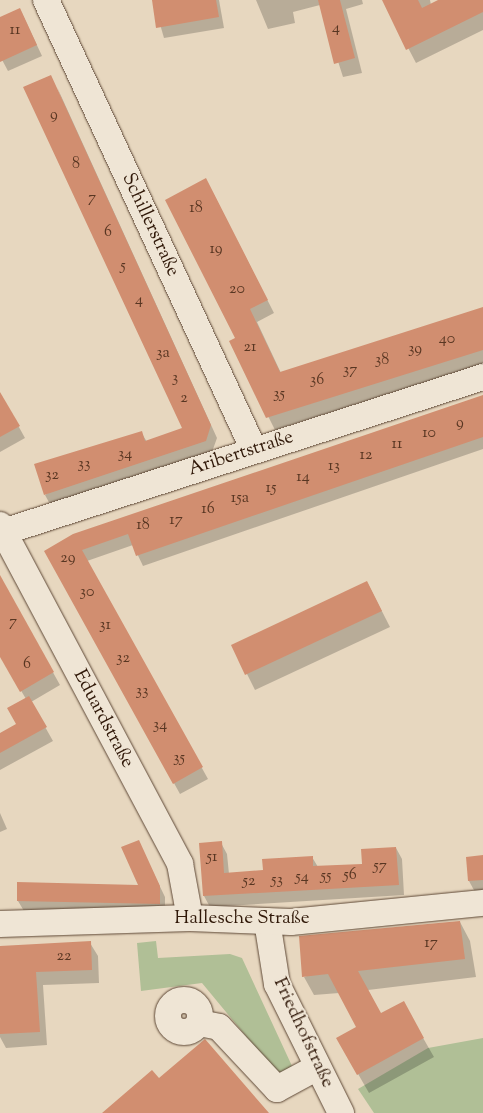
<!DOCTYPE html>
<meta charset="utf-8">
<style>
body{margin:0}
#map{position:relative;width:483px;height:1113px;overflow:hidden;background:#e7d7bf;font-family:"Sorts Mill Goudy",serif}
div>[style]{position:absolute}
[style*='--x']{left:calc(var(--x)*1px);top:calc(var(--y)*1px);width:calc(var(--w)*1px);rotate:calc(var(--a)*1deg)}
.green>*{inset:0;background:#b0bf96}
.shadow>*{inset:0;background:#0003}
.building>*{inset:0;background:#d18e70}
.roads{filter:drop-shadow(0 0 1px #5e4836) drop-shadow(0 0 1px #5e4836)}
.minor>*{height:26px;margin:-13px;padding:0 13px;transform-origin:13px;border-radius:13px;background:#efe5d5}
.minor>.ring{margin:-13px;padding:0;box-sizing:content-box;background:none;border:26px solid #efe5d5;border-radius:50%}
span{translate:-50% -50%;white-space:nowrap;text-align:center;line-height:1.15;-webkit-text-stroke:4px #efe5d5;paint-order:stroke}
.number-label{font-size:16px;color:#583622}
.number-label span{-webkit-text-stroke-width:0}
.street-label{font-size:19px;color:#301808}
</style>
<div id="map">
<div class="green">
<div style="clip-path:polygon(156px 941px,158px 958px,230px 954px,242px 958px,292px 1066px,282px 1073px,274px 1070px,202px 983px,141px 991px,137px 943px)"></div>
<div style="clip-path:polygon(483px 1038px,483px 1113px,374px 1113px,358px 1089px,428px 1048px)"></div>
</div>
<div class="shadow">
<div style="clip-path:polygon(153px 0,219px 0,224px 28px,164px 38px)"></div>
<div style="clip-path:polygon(256px 0,362px 0,363px 4px,346px 9px,362px 73px,343px 77px,320px 5px,293px 12px,295px 23px,268px 29px)"></div>
<div style="clip-path:polygon(383px 0,430px 0,431px 5px,441px 0,483px 0,483px 30px,416px 63px)"></div>
<div style="clip-path:polygon(20px 9px,42px 56px,8px 71px,0 56px,0 18px)"></div>
<div style="clip-path:polygon(57px 87px,217px 438px,212px 452px,51px 506px,45px 495px,141px 432px,147px 442px,184px 429px)"></div>
<div style="clip-path:polygon(213px 193px,274px 313px,257px 322px,281px 373px,483px 308px,483px 364px,275px 430px,231px 342px,237px 339px)"></div>
<div style="clip-path:polygon(0 393px,25px 438px,0 452px)"></div>
<div style="clip-path:polygon(483px 396px,483px 449px,143px 566px,133px 545px,87px 561px,208px 779px,180px 794px,46px 551px)"></div>
<div style="clip-path:polygon(0 577px,60px 685px,31px 702px,53px 741px,0 770px,0 735px,18px 725px,26px 699px,0 655px)"></div>
<div style="clip-path:polygon(367px 582px,390px 627px,255px 690px,233px 646px)"></div>
<div style="clip-path:polygon(0 813px,7px 829px,0 832px)"></div>
<div style="clip-path:polygon(138px 841px,165px 897px,165px 913px,24px 911px,18px 901px,140px 886px)"></div>
<div style="clip-path:polygon(221px 843px,227px 854px,229px 874px,264px 871px,312px 857px,318px 867px,363px 865px,396px 848px,402px 859px,404px 895px,210px 907px,204px 896px,201px 844px)"></div>
<div style="clip-path:polygon(483px 857px,483px 891px,475px 892px,469px 881px,467px 858px)"></div>
<div style="clip-path:polygon(460px 922px,470px 941px,476px 977px,368px 990px,381px 1015px,403px 1003px,434px 1057px,369px 1093px,338px 1039px,358px 1028px,339px 993px,314px 995px,304px 977px)"></div>
<div style="clip-path:polygon(90px 943px,98px 956px,99px 983px,43px 985px,47px 1045px,6px 1048px,0 1037px,0 948px)"></div>
</div>
<div class="building">
<div style="clip-path:polygon(152px 0,216px 0,219px 17px,156px 28px)"></div>
<div style="clip-path:polygon(318px 0,340px 0,355px 58px,334px 64px)"></div>
<div style="clip-path:polygon(382px 0,418px 0,422px 8px,438px 0,483px 0,483px 12px,406px 50px)"></div>
<div style="clip-path:polygon(20px 8px,37px 45px,0 62px,0 17px)"></div>
<div style="clip-path:polygon(51px 75px,211px 425px,206px 441px,44px 495px,34px 464px,142px 431px,145px 441px,182px 428px,23px 87px)"></div>
<div style="clip-path:polygon(206px 178px,268px 300px,250px 309px,280px 372px,483px 307px,483px 350px,266px 418px,229px 341px,235px 338px,165px 200px)"></div>
<div style="clip-path:polygon(0 392px,20px 426px,0 437px)"></div>
<div style="clip-path:polygon(483px 395px,483px 437px,136px 556px,128px 534px,82px 550px,203px 767px,173px 784px,44px 551px,73px 534px)"></div>
<div style="clip-path:polygon(0 575px,54px 672px,20px 692px,0 657px)"></div>
<div style="clip-path:polygon(367px 581px,382px 611px,245px 675px,231px 645px)"></div>
<div style="clip-path:polygon(29px 696px,47px 727px,0 753px,0 733px,16px 724px,7px 708px)"></div>
<div style="clip-path:polygon(139px 840px,160px 886px,160px 904px,17px 901px,17px 882px,138px 885px,121px 847px)"></div>
<div style="clip-path:polygon(222px 841px,224px 873px,263px 870px,262px 859px,313px 856px,313px 866px,362px 864px,361px 849px,396px 847px,399px 885px,203px 896px,199px 843px)"></div>
<div style="clip-path:polygon(483px 855px,483px 880px,468px 881px,466px 857px)"></div>
<div style="clip-path:polygon(460px 921px,465px 959px,358px 971px,381px 1013px,404px 1001px,424px 1038px,357px 1075px,336px 1038px,356px 1027px,328px 974px,302px 977px,299px 936px)"></div>
<div style="clip-path:polygon(91px 941px,92px 970px,36px 972px,40px 1032px,0 1034px,0 946px)"></div>
<div style="clip-path:polygon(205px 1039px,269px 1113px,102px 1113px,152px 1070px,159px 1078px)"></div>
</div>
<div class="roads">
<div class="minor">
<div style="--x:46;--y:0;--w:496;--a:65.2"></div>
<div style="--x:0;--y:525;--w:384;--a:62"></div>
<div style="--x:180;--y:864;--w:55;--a:79.5"></div>
<div style="--x:0;--y:533;--w:508;--a:-17.9"></div>
<div style="--x:267;--y:921;--w:64;--a:81"></div>
<div style="--x:277;--y:984;--w:144;--a:63.6"></div>
<div style="--x:0;--y:924;--w:190;--a:-1.8"></div>
<div style="--x:190;--y:918;--w:101;--a:2.3"></div>
<div style="--x:291;--y:922;--w:193;--a:-5.7"></div>
<div class="ring" style="left:168px;top:1000px;width:6px;height:6px"></div>
<div style="--x:199;--y:1023;--w:20;--a:11"></div>
<div style="--x:219;--y:1027;--w:85;--a:46.9"></div>
<div style="--x:277;--y:1089;--w:44;--a:-28.3"></div>
</div>
</div>
<div class="number-label">
<span style="left:336px;top:29px">4</span>
<span style="left:15px;top:31px">11</span>
<span style="left:54px;top:116px">9</span>
<span style="left:76px;top:165px">8</span>
<span style="left:92px;top:199px">7</span>
<span style="left:196px;top:209px">18</span>
<span style="left:108px;top:233px">6</span>
<span style="left:216px;top:250px">19</span>
<span style="left:123px;top:267px">5</span>
<span style="left:237px;top:290px">20</span>
<span style="left:139px;top:301px">4</span>
<span style="left:447px;top:340px">40</span>
<span style="left:250px;top:348px">21</span>
<span style="left:415px;top:350px">39</span>
<span style="left:163px;top:354px">3a</span>
<span style="left:382px;top:361px">38</span>
<span style="left:350px;top:371px">37</span>
<span style="left:175px;top:379px">3</span>
<span style="left:317px;top:381px">36</span>
<span style="left:279px;top:395px">35</span>
<span style="left:184px;top:399px">2</span>
<span style="left:460px;top:424px">9</span>
<span style="left:429px;top:434px">10</span>
<span style="left:397px;top:445px">11</span>
<span style="left:125px;top:455px">34</span>
<span style="left:366px;top:456px">12</span>
<span style="left:84px;top:465px">33</span>
<span style="left:334px;top:467px">13</span>
<span style="left:52px;top:476px">32</span>
<span style="left:303px;top:478px">14</span>
<span style="left:271px;top:489px">15</span>
<span style="left:240px;top:499px">15a</span>
<span style="left:208px;top:510px">16</span>
<span style="left:176px;top:521px">17</span>
<span style="left:143px;top:526px">18</span>
<span style="left:68px;top:559px">29</span>
<span style="left:87px;top:593px">30</span>
<span style="left:13px;top:623px">7</span>
<span style="left:105px;top:626px">31</span>
<span style="left:123px;top:659px">32</span>
<span style="left:27px;top:665px">6</span>
<span style="left:142px;top:692px">33</span>
<span style="left:160px;top:726px">34</span>
<span style="left:179px;top:759px">35</span>
<span style="left:212px;top:858px">51</span>
<span style="left:380px;top:867px">57</span>
<span style="left:350px;top:876px">56</span>
<span style="left:326px;top:877px">55</span>
<span style="left:302px;top:878px">54</span>
<span style="left:277px;top:881px">53</span>
<span style="left:249px;top:882px">52</span>
<span style="left:431px;top:944px">17</span>
<span style="left:64px;top:957px">22</span>
</div>
<div class="street-label">
<span style="left:150px;top:225px;rotate:65deg">Schillerstraße</span>
<span style="left:241px;top:454px;rotate:-18deg">Aribertstraße</span>
<span style="left:103px;top:719px;rotate:62deg">Eduardstraße</span>
<span style="left:242px;top:919px">Hallesche Straße</span>
<span style="left:303px;top:1033px;rotate:65deg">Friedhofstraße</span>
</div>
</div>
